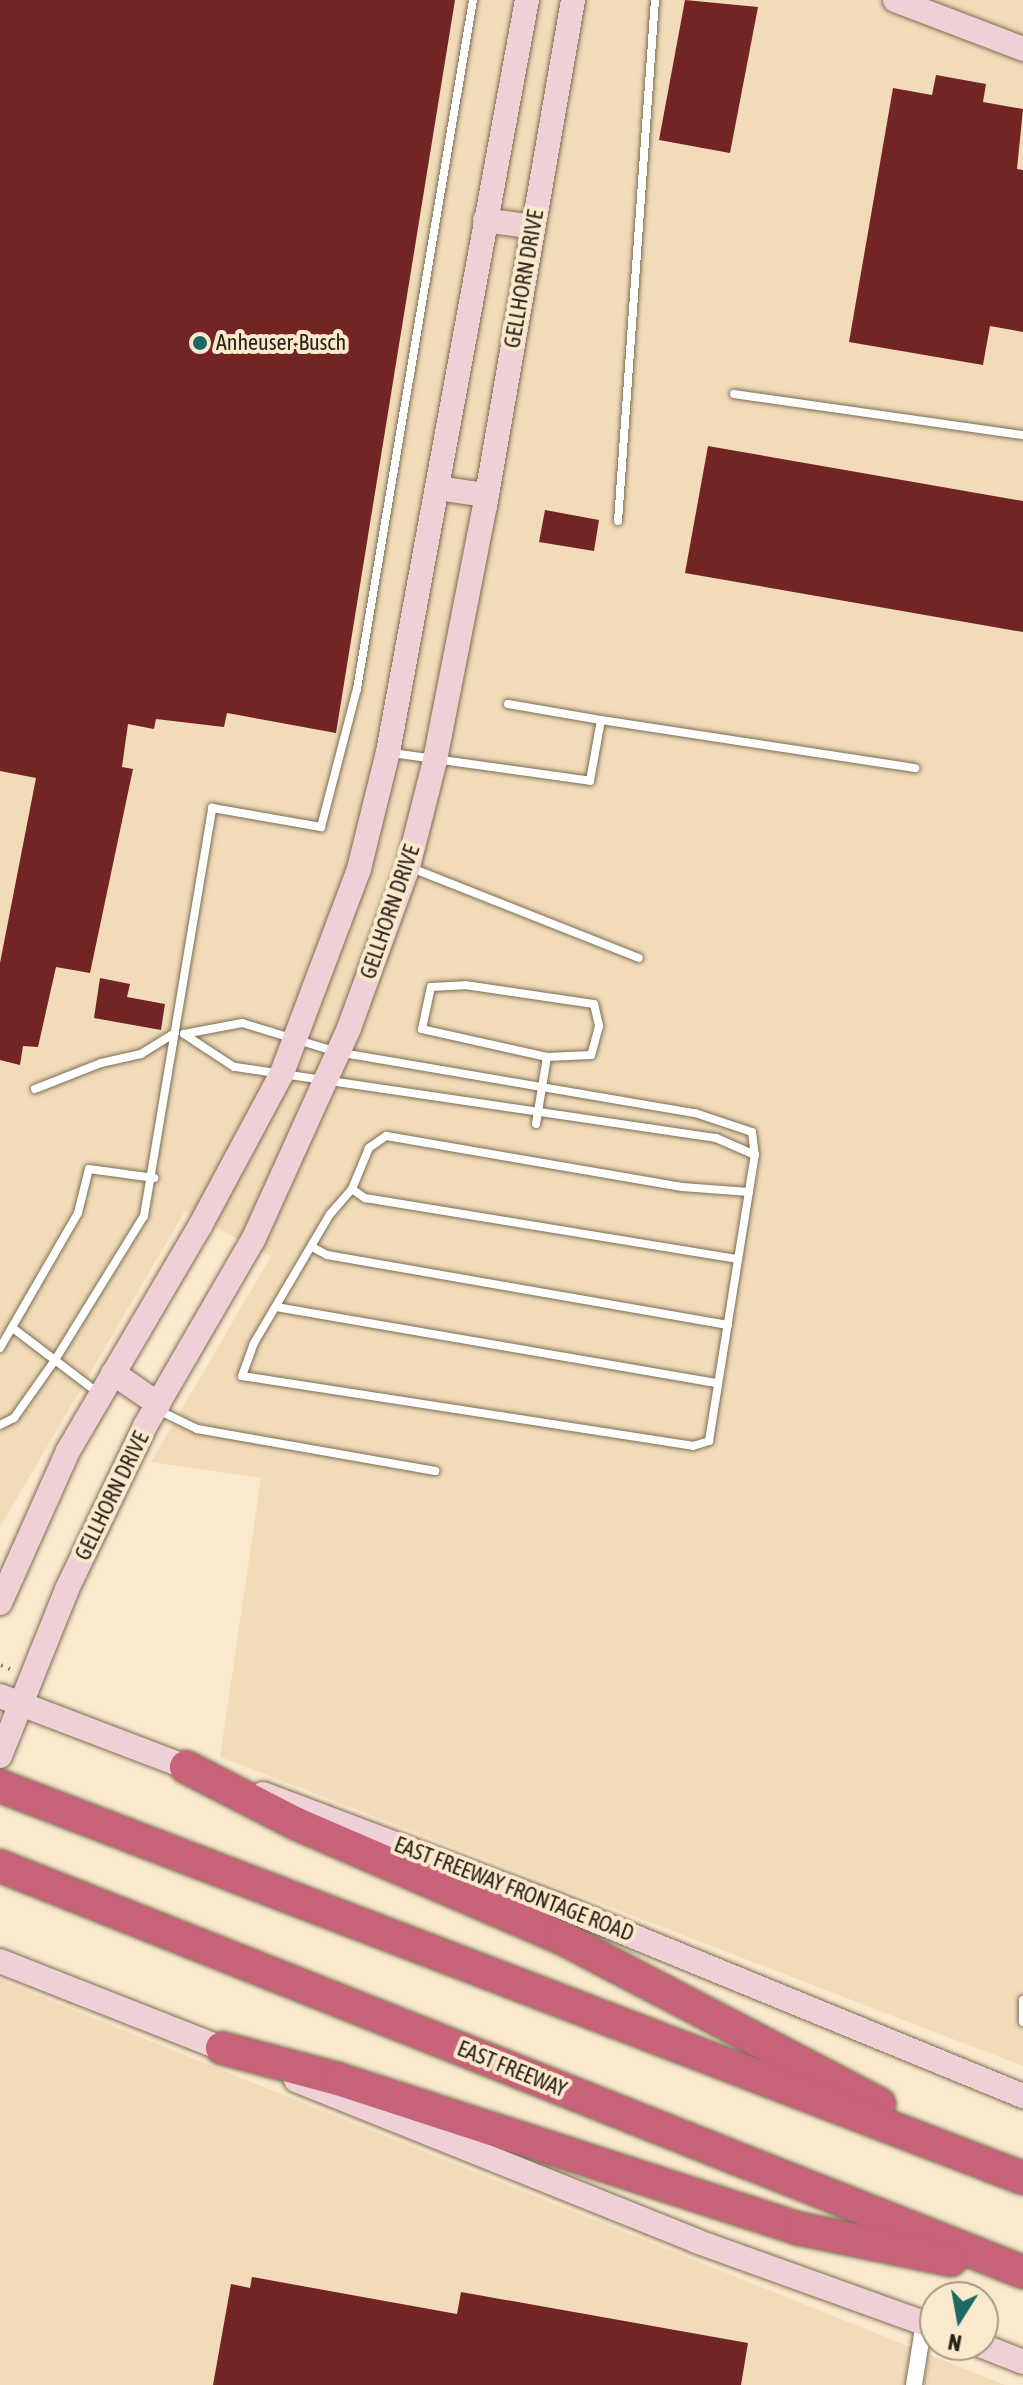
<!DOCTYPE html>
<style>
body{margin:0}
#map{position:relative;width:1023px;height:2385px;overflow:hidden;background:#fae9cd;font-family:"Asap Condensed",sans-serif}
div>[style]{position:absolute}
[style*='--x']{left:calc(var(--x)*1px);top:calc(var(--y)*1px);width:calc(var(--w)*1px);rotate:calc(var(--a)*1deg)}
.built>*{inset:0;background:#f1dbb8}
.building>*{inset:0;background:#732425}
.path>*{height:4px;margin-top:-2px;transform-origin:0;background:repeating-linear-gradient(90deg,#8e8370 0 2px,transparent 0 8px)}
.roads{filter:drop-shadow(0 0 2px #7c6d53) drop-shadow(0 0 2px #7c6d53)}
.service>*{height:8px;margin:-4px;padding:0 4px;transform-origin:4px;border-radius:4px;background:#fff}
.minor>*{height:16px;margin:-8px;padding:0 8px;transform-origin:8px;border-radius:8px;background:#fff}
.secondary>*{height:24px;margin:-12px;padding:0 12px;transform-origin:12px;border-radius:12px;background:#eed0d6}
.motorway>*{height:32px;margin:-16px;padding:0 16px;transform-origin:16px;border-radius:16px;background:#c66378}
.dots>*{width:22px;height:22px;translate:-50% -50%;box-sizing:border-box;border:4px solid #fae9cd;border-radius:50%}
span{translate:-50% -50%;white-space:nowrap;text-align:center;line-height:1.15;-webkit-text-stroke:8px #fae9cd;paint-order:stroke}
.street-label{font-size:22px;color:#292319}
.poi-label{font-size:22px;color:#292319}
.left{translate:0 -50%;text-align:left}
.north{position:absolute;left:919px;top:2281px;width:80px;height:80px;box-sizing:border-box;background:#fae9cd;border:2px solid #a69a85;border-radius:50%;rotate:191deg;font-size:22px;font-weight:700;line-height:32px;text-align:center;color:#292319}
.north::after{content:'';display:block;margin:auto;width:28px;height:36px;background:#1b6866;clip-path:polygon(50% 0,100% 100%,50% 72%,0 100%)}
</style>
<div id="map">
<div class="built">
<div style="clip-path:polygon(0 0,1023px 0,1023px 2066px,220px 1757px,261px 1478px,151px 1462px,271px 1256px,185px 1211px,0 1527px)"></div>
<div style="clip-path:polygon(0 1980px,224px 2071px,1005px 2385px,0 2385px)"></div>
</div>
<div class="building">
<div style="clip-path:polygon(0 0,455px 0,336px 733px,227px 713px,224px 727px,156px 719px,154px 729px,128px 724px,122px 767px,133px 769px,90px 973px,56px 967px,38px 1047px,23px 1046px,20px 1065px,0 1060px,0 963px,36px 778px,0 771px)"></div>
<div style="clip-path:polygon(685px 0,758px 7px,730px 153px,659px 140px)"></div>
<div style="clip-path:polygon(936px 75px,986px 84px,983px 102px,1023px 109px,1017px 169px,1023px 170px,1023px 332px,990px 326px,983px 365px,849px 342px,893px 88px,932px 95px)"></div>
<div style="clip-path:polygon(708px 446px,1023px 501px,1023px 632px,685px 573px)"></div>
<div style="clip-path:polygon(545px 510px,599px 520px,594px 551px,539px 542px)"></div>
<div style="clip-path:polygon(100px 978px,130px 984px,127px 997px,165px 1004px,161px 1030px,94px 1018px)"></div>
<div style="clip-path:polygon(252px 2277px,457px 2314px,461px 2292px,748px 2343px,741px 2385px,213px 2385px,231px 2284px,250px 2288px)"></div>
</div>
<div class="path">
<div style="--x:1;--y:1665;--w:14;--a:25"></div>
</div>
<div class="roads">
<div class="service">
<div style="--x:734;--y:394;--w:292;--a:8.1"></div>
<div style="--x:618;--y:521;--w:522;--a:-85.94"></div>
<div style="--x:508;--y:704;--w:94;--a:9.8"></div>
<div style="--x:392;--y:753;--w:200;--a:8"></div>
<div style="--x:590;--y:781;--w:62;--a:-79.8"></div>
<div style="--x:601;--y:720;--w:318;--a:8.7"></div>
<div style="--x:409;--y:867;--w:247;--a:21.6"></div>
<div style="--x:35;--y:1089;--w:71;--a:-21.5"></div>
<div style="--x:101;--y:1063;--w:41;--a:-12.7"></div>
<div style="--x:141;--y:1054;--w:40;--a:-32"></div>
<div style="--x:536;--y:1124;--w:68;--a:-80.7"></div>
<div style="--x:547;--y:1057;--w:128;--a:-167.4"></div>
<div style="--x:422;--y:1029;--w:43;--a:-77.9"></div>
<div style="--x:431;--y:987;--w:34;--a:-3"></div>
<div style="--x:465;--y:985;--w:130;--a:8.4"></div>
<div style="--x:594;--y:1004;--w:23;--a:77"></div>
<div style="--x:599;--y:1026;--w:30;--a:105"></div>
<div style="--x:591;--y:1055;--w:44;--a:177.4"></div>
<div style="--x:352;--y:1189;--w:16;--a:35"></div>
<div style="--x:365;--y:1198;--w:378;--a:9.3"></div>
<div style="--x:749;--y:1192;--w:67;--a:-175.7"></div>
<div style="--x:682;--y:1187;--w:300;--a:-170.2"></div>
<div style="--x:386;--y:1136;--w:21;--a:145"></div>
<div style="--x:369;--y:1148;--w:44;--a:112.5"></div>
<div style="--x:352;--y:1189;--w:33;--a:131"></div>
<div style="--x:330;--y:1214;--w:150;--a:120.5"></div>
<div style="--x:254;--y:1343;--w:35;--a:110"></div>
<div style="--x:242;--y:1376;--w:456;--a:8.8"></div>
<div style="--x:693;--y:1446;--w:17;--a:-17"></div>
<div style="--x:709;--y:1441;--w:290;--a:-80.9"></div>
<div style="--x:755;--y:1155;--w:43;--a:-156.4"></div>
<div style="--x:716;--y:1138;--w:487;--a:-171.6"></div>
<div style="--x:234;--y:1067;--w:60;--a:-146.6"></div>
<div style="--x:184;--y:1034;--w:59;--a:-10.7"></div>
<div style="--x:242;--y:1023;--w:99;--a:17"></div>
<div style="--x:337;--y:1052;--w:363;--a:9.7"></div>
<div style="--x:695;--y:1113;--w:60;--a:18.4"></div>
<div style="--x:752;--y:1132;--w:23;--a:83"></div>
<div style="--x:312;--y:1247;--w:17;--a:28"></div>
<div style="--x:327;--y:1255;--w:407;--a:9.9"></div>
<div style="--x:276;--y:1307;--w:448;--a:9.8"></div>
<div style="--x:14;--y:1329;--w:104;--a:37.2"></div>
<div style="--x:0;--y:1348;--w:156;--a:-60"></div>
<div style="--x:78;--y:1213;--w:45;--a:-76"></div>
<div style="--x:89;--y:1169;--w:66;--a:7.9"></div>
<div style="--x:156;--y:1409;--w:46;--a:26"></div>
<div style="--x:197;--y:1429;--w:242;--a:10"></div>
<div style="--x:0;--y:1425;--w:16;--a:-27"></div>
<div style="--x:14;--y:1418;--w:71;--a:-54.7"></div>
<div style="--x:55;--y:1360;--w:169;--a:-58.3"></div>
<div style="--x:144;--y:1216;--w:414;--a:-80.5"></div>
<div style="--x:212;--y:808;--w:111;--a:9.9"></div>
<div style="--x:321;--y:827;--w:143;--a:-75.4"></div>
<div style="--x:357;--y:689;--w:699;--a:-80.44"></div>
<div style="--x:1023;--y:2000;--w:22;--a:90"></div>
</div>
<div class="minor">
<div style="--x:914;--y:2385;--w:64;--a:-81"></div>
</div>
<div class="secondary">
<div style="--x:895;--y:0;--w:137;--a:20.9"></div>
<div style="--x:485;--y:220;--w:49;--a:8.1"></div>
<div style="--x:438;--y:488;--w:49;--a:8.3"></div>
<div style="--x:113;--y:1373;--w:55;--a:34.6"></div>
<div style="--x:0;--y:1603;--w:167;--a:-65.9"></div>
<div style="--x:68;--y:1451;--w:261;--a:-59.6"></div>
<div style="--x:200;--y:1226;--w:174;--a:-61.8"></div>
<div style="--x:282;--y:1073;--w:218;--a:-69.3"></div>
<div style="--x:359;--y:869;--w:121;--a:-76.1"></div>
<div style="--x:388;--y:752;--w:765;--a:-79.53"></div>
<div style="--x:0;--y:1696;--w:216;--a:20.9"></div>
<div style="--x:0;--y:1756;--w:180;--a:-68.1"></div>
<div style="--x:67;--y:1589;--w:181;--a:-64.4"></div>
<div style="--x:145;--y:1426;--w:215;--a:-59.9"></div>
<div style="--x:253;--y:1240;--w:233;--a:-65.6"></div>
<div style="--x:349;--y:1028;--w:171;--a:-69.9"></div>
<div style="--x:408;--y:867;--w:110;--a:-75.8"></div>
<div style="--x:435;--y:760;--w:259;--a:-78.9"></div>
<div style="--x:485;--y:506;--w:514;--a:-80.13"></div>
<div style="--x:263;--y:1794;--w:314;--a:20.7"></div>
<div style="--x:557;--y:1905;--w:504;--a:22.29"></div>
<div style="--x:0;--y:1961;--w:254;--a:21.5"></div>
<div style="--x:296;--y:2080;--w:431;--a:21.9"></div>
<div style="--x:696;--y:2241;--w:254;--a:19.8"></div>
<div style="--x:980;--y:2345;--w:46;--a:21.6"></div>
</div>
<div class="motorway">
<div style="--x:186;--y:1767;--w:125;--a:27.2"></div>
<div style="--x:297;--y:1824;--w:288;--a:23.3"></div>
<div style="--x:562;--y:1938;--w:358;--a:27.6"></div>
<div style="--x:0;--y:1786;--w:1096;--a:20.97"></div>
<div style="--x:0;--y:1866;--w:1101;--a:21.65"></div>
<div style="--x:222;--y:2048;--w:120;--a:15"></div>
<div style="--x:338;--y:2079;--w:487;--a:18"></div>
<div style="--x:801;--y:2229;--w:153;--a:11.7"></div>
</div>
</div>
<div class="dots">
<div style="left:200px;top:343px;background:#1b6866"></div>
</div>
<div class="street-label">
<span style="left:524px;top:279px;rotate:-80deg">GELLHORN DRIVE</span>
<span style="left:390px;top:912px;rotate:-71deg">GELLHORN DRIVE</span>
<span style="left:112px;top:1496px;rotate:-64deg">GELLHORN DRIVE</span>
<span style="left:514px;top:1889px;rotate:21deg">EAST FREEWAY FRONTAGE ROAD</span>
<span style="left:512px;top:2069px;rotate:22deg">EAST FREEWAY</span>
</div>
<div class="poi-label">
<span class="left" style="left:216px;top:343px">Anheuser-Busch</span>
</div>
<div class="north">N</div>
</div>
